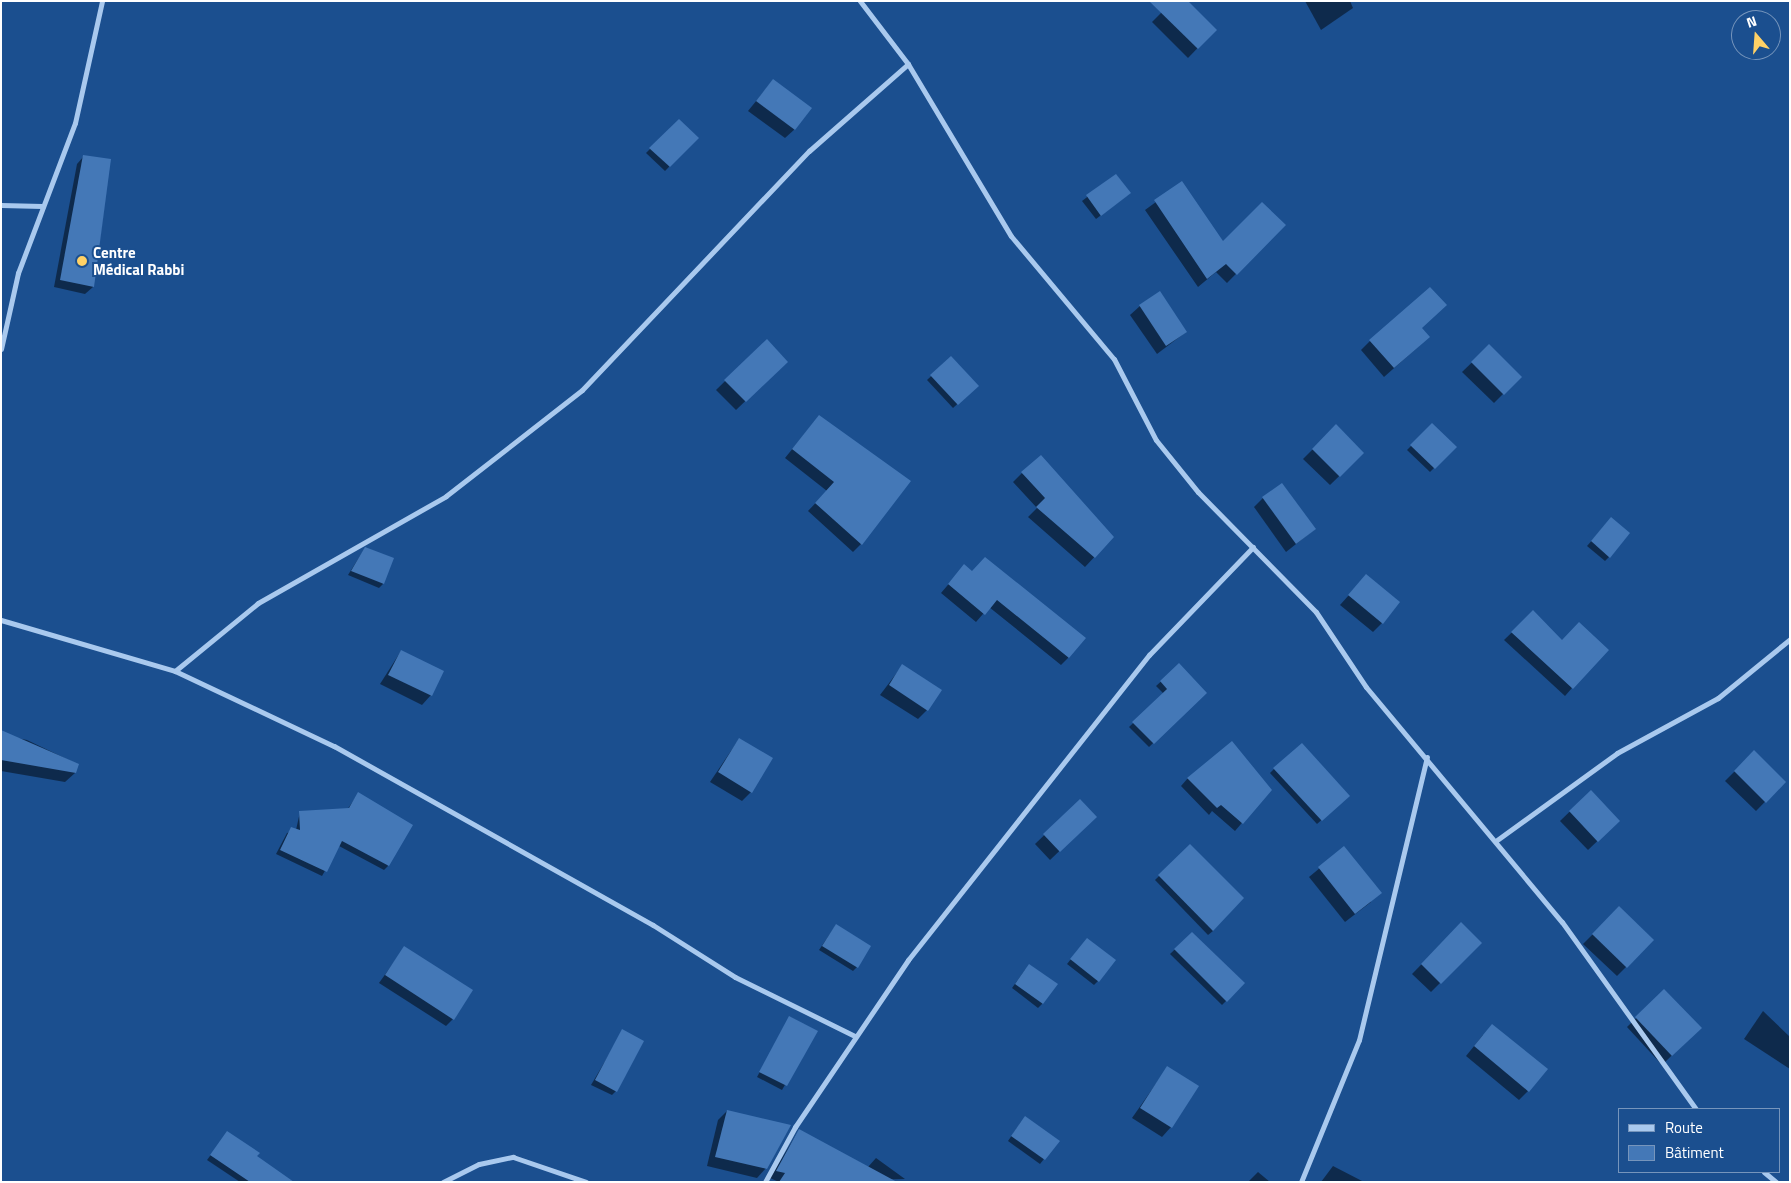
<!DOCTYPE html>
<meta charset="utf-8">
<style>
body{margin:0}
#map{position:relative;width:1791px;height:1183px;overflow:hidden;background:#1b4f8f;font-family:"Titillium Web",sans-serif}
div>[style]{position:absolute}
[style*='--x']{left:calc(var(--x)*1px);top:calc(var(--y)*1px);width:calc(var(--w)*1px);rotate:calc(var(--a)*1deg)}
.shadow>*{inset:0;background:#0007}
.building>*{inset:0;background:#4478b7}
.minor>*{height:5px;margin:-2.5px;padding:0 2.5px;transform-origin:2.5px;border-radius:2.5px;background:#a9c9ee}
.dots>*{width:14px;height:14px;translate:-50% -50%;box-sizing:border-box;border:2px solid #1b4f8f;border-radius:50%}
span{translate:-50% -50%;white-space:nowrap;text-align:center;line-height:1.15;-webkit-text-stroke:4px #1b4f8f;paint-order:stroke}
.poi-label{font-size:15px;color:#fff;font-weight:700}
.left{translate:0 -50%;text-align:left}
.frame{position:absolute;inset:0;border:2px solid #fff;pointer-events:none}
.legend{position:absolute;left:1618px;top:1108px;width:162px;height:65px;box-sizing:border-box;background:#1b4f8f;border:1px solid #7695bc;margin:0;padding:6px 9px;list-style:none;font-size:15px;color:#fff}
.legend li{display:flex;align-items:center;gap:10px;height:25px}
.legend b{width:25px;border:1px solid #7695bc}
.north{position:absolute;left:1731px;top:10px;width:50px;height:50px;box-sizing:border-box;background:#1b4f8f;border:1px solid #7695bc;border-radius:50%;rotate:342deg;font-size:14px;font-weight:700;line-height:20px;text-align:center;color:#fff}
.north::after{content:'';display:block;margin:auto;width:18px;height:22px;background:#ffd166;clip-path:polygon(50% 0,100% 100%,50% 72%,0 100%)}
</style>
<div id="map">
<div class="shadow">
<div style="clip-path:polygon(1173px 1px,1215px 30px,1188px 58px,1152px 22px)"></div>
<div style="clip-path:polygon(1305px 1px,1350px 1px,1353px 8px,1321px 30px)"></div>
<div style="clip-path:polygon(773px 80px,795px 129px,785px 138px,748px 111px)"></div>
<div style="clip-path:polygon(679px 120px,697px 138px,665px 171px,646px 153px)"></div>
<div style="clip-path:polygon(84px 156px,93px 287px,85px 294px,54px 287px,77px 164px)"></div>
<div style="clip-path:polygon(1116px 175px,1130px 193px,1096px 219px,1082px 201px)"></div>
<div style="clip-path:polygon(1182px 183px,1223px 243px,1284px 225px,1227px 283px,1216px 272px,1198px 287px,1145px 210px)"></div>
<div style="clip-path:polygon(1140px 306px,1186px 332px,1157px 354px,1130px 315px)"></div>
<div style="clip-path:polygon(766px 341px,777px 371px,736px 410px,716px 390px)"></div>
<div style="clip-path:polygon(1370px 341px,1419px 346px,1384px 377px,1361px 350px)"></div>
<div style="clip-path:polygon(1489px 346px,1520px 377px,1494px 403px,1462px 372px)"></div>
<div style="clip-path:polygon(951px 358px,977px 386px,953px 408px,927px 380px)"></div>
<div style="clip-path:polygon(819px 416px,861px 544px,853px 552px,808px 511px,827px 491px,785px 458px)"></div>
<div style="clip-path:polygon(1432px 425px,1455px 447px,1430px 472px,1407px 450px)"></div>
<div style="clip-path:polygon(1336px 426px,1363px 453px,1330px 485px,1303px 459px)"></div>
<div style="clip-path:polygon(1022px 473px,1113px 537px,1085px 567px,1028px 517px,1037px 508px,1013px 482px)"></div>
<div style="clip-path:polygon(1263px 498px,1315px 529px,1286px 552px,1254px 507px)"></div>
<div style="clip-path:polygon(1607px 523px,1609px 557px,1605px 561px,1587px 546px)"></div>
<div style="clip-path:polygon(365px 548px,383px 584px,379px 588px,348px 575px)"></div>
<div style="clip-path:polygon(964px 566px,1069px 657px,1061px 665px,989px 607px,976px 622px,941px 593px)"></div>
<div style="clip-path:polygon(1366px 576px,1382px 623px,1373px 632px,1340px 605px)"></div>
<div style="clip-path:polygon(1533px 612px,1572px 688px,1565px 696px,1504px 640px)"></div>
<div style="clip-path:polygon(401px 651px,431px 695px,422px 705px,380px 684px)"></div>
<div style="clip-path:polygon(1179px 665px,1205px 693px,1149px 747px,1129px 727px,1164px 694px,1156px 686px)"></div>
<div style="clip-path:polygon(902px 666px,927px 710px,918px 719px,880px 695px)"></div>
<div style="clip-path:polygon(1px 735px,27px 740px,77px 764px,75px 773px,65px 782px,1px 771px)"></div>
<div style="clip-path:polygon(739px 739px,751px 792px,742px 801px,710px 782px)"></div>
<div style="clip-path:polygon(1754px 752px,1784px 782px,1756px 811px,1725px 781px)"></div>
<div style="clip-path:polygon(1274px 769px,1344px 800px,1317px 824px,1270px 773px)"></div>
<div style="clip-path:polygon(1188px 778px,1270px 790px,1235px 831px,1212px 811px,1209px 815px,1181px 786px)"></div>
<div style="clip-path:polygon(1590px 792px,1609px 830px,1588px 850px,1560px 821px)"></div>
<div style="clip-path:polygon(358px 794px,388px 866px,384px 870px,339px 846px,322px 876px,276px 854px,287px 833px,296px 830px,300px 812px,347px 810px)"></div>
<div style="clip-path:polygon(1080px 801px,1095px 817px,1050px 860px,1035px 844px)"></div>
<div style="clip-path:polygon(1190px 846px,1213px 931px,1208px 935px,1155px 880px)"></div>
<div style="clip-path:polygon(1344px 848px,1371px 902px,1345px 922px,1309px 877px)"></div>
<div style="clip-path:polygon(1619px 908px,1653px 940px,1617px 976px,1583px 944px)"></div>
<div style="clip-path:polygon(1461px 924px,1480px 943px,1431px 992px,1412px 974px)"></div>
<div style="clip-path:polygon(836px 925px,857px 967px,853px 971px,819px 950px)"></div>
<div style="clip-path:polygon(1192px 933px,1244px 983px,1222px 1005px,1170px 954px)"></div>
<div style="clip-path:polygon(1083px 944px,1098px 981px,1094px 985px,1067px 964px)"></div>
<div style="clip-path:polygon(404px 948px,453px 1019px,446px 1026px,379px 983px)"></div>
<div style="clip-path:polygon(1025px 970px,1043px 1003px,1038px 1008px,1012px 988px)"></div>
<div style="clip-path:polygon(1664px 991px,1700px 1028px,1662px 1065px,1627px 1027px)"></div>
<div style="clip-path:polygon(1763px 1011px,1790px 1037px,1790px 1069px,1744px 1039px)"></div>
<div style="clip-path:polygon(790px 1017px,816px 1031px,782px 1090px,757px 1077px)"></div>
<div style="clip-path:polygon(623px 1031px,616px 1091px,612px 1095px,591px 1085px)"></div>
<div style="clip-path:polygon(1483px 1035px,1528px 1091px,1519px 1100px,1466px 1056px)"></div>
<div style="clip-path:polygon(1167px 1068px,1171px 1127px,1162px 1137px,1132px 1118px)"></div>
<div style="clip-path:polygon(727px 1111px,766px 1168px,757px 1178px,707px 1166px,718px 1120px)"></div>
<div style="clip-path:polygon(1021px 1122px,1058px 1141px,1040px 1164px,1008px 1141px)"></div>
<div style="clip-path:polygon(799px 1130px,868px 1167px,876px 1158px,905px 1179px,779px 1182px,770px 1178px)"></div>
<div style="clip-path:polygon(227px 1133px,255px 1157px,262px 1182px,240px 1182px,207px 1160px)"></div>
<div style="clip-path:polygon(1333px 1166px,1364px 1182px,1321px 1182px)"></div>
<div style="clip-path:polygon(1258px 1172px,1270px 1182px,1248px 1182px)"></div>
</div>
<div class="building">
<div style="clip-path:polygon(1149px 1px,1188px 1px,1217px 30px,1198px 49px)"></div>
<div style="clip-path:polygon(773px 79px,812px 108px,795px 130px,756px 101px)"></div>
<div style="clip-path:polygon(679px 119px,699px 138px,670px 167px,649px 148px)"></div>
<div style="clip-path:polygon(83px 155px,111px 159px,94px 287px,60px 280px)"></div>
<div style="clip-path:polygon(1116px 174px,1131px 193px,1101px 216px,1086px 195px)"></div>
<div style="clip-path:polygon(1182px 181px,1223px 241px,1262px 202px,1286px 225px,1237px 275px,1226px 264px,1207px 279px,1154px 200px)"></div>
<div style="clip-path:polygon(1430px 287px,1447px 305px,1422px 328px,1430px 337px,1394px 368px,1369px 340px)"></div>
<div style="clip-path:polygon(1160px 291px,1187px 332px,1166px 346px,1139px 305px)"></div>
<div style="clip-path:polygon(767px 339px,788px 362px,746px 402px,724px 380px)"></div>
<div style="clip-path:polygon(1489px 344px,1522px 377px,1504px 395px,1471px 362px)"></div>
<div style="clip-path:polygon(951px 356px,979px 386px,958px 405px,930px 375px)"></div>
<div style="clip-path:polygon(819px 415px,911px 481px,862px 545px,815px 503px,834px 482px,792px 449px)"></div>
<div style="clip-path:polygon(1432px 423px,1457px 447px,1435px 469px,1410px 445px)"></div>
<div style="clip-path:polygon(1336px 424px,1364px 453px,1340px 477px,1312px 449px)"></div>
<div style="clip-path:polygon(1041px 455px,1114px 537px,1095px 558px,1036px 507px,1045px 498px,1021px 472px)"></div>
<div style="clip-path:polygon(1282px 483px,1316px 529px,1296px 544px,1262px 497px)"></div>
<div style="clip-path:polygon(1611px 517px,1630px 533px,1610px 558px,1591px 541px)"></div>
<div style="clip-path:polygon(365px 547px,394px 558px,384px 584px,351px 571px)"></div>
<div style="clip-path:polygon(985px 557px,1086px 638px,1069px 658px,997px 600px,985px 615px,948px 584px,964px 564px,972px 571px)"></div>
<div style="clip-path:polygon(1366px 574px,1400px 602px,1383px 624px,1348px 595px)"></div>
<div style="clip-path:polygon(1533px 610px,1562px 640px,1579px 622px,1609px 650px,1573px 689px,1511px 632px)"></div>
<div style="clip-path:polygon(401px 650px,444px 671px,432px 696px,388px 675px)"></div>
<div style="clip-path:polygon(1179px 663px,1207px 693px,1154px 744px,1132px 722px,1167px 689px,1160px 681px)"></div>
<div style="clip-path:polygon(902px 664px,942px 690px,928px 711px,889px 685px)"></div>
<div style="clip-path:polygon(1px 730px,79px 764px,76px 773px,1px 760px)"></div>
<div style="clip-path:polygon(739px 738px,773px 758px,752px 793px,718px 772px)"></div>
<div style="clip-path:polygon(1232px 741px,1272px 790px,1243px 824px,1221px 805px,1217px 808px,1187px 778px)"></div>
<div style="clip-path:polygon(1302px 743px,1350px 796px,1322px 821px,1273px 768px)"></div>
<div style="clip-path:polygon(1754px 750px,1786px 782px,1766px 803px,1734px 771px)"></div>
<div style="clip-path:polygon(1591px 790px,1620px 821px,1598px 842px,1569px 811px)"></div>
<div style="clip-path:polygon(358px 792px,413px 825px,389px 866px,342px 841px,327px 872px,280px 850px,291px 827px,300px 830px,299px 811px,349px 808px)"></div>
<div style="clip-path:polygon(1080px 799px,1097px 817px,1060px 852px,1043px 834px)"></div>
<div style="clip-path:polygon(1190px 844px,1244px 898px,1213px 931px,1158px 875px)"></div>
<div style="clip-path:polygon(1344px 846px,1382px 893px,1355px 914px,1318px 867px)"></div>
<div style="clip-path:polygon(1619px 906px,1654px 940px,1627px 968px,1592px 934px)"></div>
<div style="clip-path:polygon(1461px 922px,1482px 943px,1441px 984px,1421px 964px)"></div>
<div style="clip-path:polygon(836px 924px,871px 946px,858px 968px,822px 946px)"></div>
<div style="clip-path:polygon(1192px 932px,1245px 983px,1227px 1002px,1174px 949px)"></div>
<div style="clip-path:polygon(1087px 938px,1116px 960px,1099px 982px,1070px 959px)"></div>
<div style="clip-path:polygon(404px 946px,473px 990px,454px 1020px,385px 975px)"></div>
<div style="clip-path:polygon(1029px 964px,1058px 984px,1043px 1004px,1015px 984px)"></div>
<div style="clip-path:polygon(1664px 989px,1702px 1028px,1672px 1056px,1635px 1017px)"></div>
<div style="clip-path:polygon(789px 1016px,818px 1031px,787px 1086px,759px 1072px)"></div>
<div style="clip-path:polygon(1492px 1024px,1548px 1069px,1529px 1092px,1474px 1046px)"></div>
<div style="clip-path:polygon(622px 1029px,644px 1041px,617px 1092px,595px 1080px)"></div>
<div style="clip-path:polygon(1167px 1066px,1199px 1086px,1172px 1128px,1140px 1108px)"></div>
<div style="clip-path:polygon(727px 1110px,791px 1125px,767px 1169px,715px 1157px)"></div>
<div style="clip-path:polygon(1025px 1116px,1060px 1141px,1045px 1160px,1011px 1136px)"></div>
<div style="clip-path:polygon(799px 1129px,897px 1182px,779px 1182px,785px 1173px,776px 1171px)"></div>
<div style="clip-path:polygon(227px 1131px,260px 1153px,257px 1156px,294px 1182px,250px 1182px,210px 1155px)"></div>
</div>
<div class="minor">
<div style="--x:860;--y:1;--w:79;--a:52.7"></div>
<div style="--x:908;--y:64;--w:200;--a:59.1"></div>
<div style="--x:1011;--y:236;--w:160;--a:50.1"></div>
<div style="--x:1114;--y:359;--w:91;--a:62.6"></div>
<div style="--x:1156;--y:440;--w:67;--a:51.1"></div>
<div style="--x:1198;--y:492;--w:168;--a:45.5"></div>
<div style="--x:1316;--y:612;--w:90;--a:56.3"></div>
<div style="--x:1366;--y:687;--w:306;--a:50.2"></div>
<div style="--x:1562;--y:922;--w:230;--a:54.4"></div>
<div style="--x:1;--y:205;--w:41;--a:1.4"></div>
<div style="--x:1;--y:349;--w:78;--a:-77.4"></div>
<div style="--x:18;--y:273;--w:160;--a:-69.2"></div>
<div style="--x:75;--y:123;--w:125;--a:-77.5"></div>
<div style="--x:1;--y:620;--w:181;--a:16.3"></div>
<div style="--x:175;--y:671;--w:176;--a:25.3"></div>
<div style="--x:334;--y:746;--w:366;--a:29.3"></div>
<div style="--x:653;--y:925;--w:97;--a:32.4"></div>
<div style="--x:735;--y:977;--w:134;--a:26.2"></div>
<div style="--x:175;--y:671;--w:107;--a:-39.3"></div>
<div style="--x:258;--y:603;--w:216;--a:-29.6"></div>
<div style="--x:446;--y:496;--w:172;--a:-37.9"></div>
<div style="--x:582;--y:390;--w:330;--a:-46.5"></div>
<div style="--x:809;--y:151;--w:132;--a:-41.3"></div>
<div style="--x:1497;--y:840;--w:148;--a:-35.9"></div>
<div style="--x:1617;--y:753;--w:115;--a:-28.6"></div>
<div style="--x:1718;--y:698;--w:93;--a:-39.3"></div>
<div style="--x:1764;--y:1172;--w:16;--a:40"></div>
<div style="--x:443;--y:1182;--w:40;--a:-26.6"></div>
<div style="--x:479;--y:1164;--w:35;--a:-12"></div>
<div style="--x:513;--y:1157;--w:77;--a:18.9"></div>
<div style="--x:765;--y:1182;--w:63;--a:-61.4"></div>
<div style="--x:795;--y:1127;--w:202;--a:-55.9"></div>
<div style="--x:908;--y:960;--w:389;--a:-51.7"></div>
<div style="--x:1149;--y:655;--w:150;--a:-46.1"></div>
<div style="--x:1301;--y:1182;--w:153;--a:-67.8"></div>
<div style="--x:1359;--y:1040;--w:291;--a:-76.5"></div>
</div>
<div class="dots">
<div style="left:82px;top:261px;background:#ffd166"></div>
</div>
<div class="poi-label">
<span class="left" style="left:93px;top:261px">Centre<br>Médical Rabbi</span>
</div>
<div class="frame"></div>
<ul class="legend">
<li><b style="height:6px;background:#a9c9ee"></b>Route</li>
<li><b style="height:14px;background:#4478b7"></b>Bâtiment</li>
</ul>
<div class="north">N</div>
</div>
